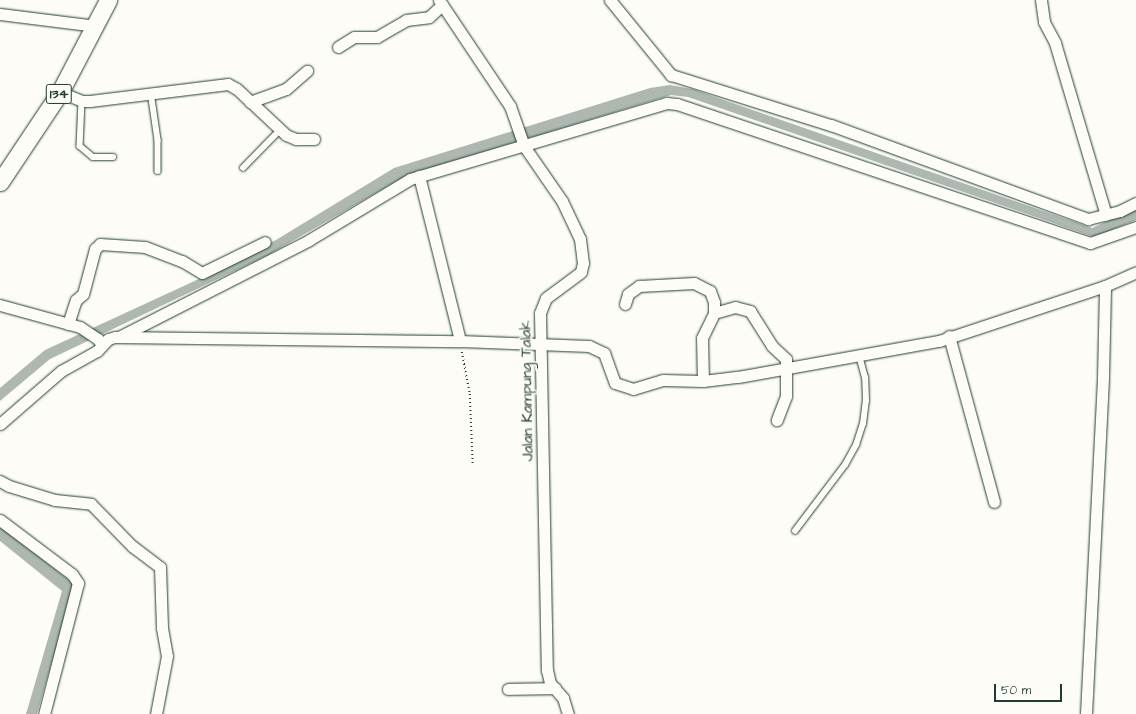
<!DOCTYPE html>
<style>
body{margin:0}
#map{position:relative;width:1136px;height:714px;overflow:hidden;background:#fdfcf7;font-family:"Architects Daughter",sans-serif}
div>[style]{position:absolute}
[style*='--x']{left:calc(var(--x)*1px);top:calc(var(--y)*1px);width:calc(var(--w)*1px);rotate:calc(var(--a)*1deg)}
.water>*{inset:0;background:#aeb8b1}
.path>*{height:1.5px;margin-top:-0.75px;transform-origin:0;background:repeating-linear-gradient(90deg,#1f3d34 0 1px,transparent 0 4px)}
.roads{filter:drop-shadow(0 0 1px #1f3d34) drop-shadow(0 0 1px #1f3d34)}
.lane>*{height:5.5px;margin:-2.75px;padding:0 2.75px;transform-origin:2.75px;border-radius:2.75px;background:#fdfcf7}
.street>*{height:11px;margin:-5.5px;padding:0 5.5px;transform-origin:5.5px;border-radius:5.5px;background:#fdfcf7}
.primary>*{height:17px;margin:-8.5px;padding:0 8.5px;transform-origin:8.5px;border-radius:8.5px;background:#fdfcf7}
span{translate:-50% -50%;white-space:nowrap;text-align:center;line-height:1.15;-webkit-text-stroke:3.5px #fdfcf7;paint-order:stroke}
.shield-label span{padding:1px 3px;background:#fdfcf7;border:1px solid;border-radius:3px;-webkit-text-stroke-width:0}
.shield-label{font-size:14px;color:#1f3d34;font-weight:700}
.street-label{font-size:15px;color:#1f3d34}
.scale{position:absolute;left:994px;top:684px;width:68px;height:18px;box-sizing:border-box;border:2px solid #1f3d34;border-top:0;padding-left:5px;font-size:12px;line-height:14px;white-space:nowrap;color:#1f3d34;-webkit-text-stroke:3px #fdfcf7;paint-order:stroke}
</style>
<div id="map">
<div class="water">
<div style="clip-path:polygon(670px 85px,692px 89px,1092px 228px,1136px 208px,1136px 220px,1094px 237px,688px 97px,671px 95px,407px 175px,270px 254px,50px 359px,0 401px,0 388px,45px 350px,201px 278px,276px 240px,394px 168px,650px 88px)"></div>
<div style="clip-path:polygon(0 526px,74px 584px,37px 714px,26px 714px,62px 591px,0 541px)"></div>
</div>
<div class="path">
<div style="--x:462;--y:352;--w:43;--a:79.2"></div>
<div style="--x:470;--y:394;--w:71;--a:87.6"></div>
</div>
<div class="roads">
<div class="lane">
<div style="--x:151;--y:92;--w:49;--a:81.7"></div>
<div style="--x:158;--y:140;--w:31;--a:90"></div>
<div style="--x:82;--y:101;--w:45;--a:92.5"></div>
<div style="--x:80;--y:146;--w:17;--a:40"></div>
<div style="--x:93;--y:157;--w:20;--a:0"></div>
<div style="--x:243;--y:168;--w:52;--a:-45.8"></div>
<div style="--x:795;--y:531;--w:83;--a:-52.9"></div>
<div style="--x:845;--y:465;--w:23;--a:-61"></div>
<div style="--x:856;--y:445;--w:22;--a:-72"></div>
<div style="--x:863;--y:424;--w:23;--a:-83"></div>
<div style="--x:866;--y:401;--w:23;--a:-92"></div>
<div style="--x:865;--y:378;--w:23;--a:-105"></div>
</div>
<div class="street">
<div style="--x:439;--y:0;--w:128;--a:56.2"></div>
<div style="--x:510;--y:106;--w:42;--a:70.7"></div>
<div style="--x:524;--y:146;--w:67;--a:55.4"></div>
<div style="--x:562;--y:201;--w:42;--a:64.7"></div>
<div style="--x:580;--y:239;--w:24;--a:83"></div>
<div style="--x:583;--y:263;--w:9;--a:103"></div>
<div style="--x:581;--y:272;--w:44;--a:143.4"></div>
<div style="--x:546;--y:298;--w:16;--a:112"></div>
<div style="--x:540;--y:313;--w:357;--a:88.9"></div>
<div style="--x:547;--y:670;--w:13;--a:77"></div>
<div style="--x:550;--y:683;--w:20;--a:49"></div>
<div style="--x:563;--y:698;--w:17;--a:73"></div>
<div style="--x:610;--y:0;--w:97;--a:50.9"></div>
<div style="--x:671;--y:75;--w:168;--a:17.4"></div>
<div style="--x:831;--y:125;--w:274;--a:20.1"></div>
<div style="--x:1088;--y:219;--w:33;--a:-14"></div>
<div style="--x:1120;--y:211;--w:18;--a:-27"></div>
<div style="--x:1041;--y:0;--w:22;--a:82"></div>
<div style="--x:1044;--y:22;--w:24;--a:62"></div>
<div style="--x:1055;--y:43;--w:179;--a:73.5"></div>
<div style="--x:0;--y:14;--w:97;--a:7.1"></div>
<div style="--x:338;--y:47;--w:19;--a:-32"></div>
<div style="--x:354;--y:37;--w:23;--a:0"></div>
<div style="--x:377;--y:37;--w:34;--a:-30"></div>
<div style="--x:406;--y:20;--w:23;--a:-7"></div>
<div style="--x:429;--y:17;--w:18;--a:-43"></div>
<div style="--x:60;--y:92;--w:24;--a:22"></div>
<div style="--x:82;--y:101;--w:8;--a:0"></div>
<div style="--x:90;--y:101;--w:139;--a:-7"></div>
<div style="--x:228;--y:84;--w:10;--a:29"></div>
<div style="--x:237;--y:89;--w:67;--a:43.2"></div>
<div style="--x:286;--y:135;--w:11;--a:22"></div>
<div style="--x:296;--y:139;--w:18;--a:0"></div>
<div style="--x:250;--y:102;--w:38;--a:-20"></div>
<div style="--x:286;--y:89;--w:28;--a:-41"></div>
<div style="--x:419;--y:176;--w:170;--a:76"></div>
<div style="--x:625;--y:304;--w:10;--a:-73"></div>
<div style="--x:628;--y:294;--w:14;--a:-36"></div>
<div style="--x:639;--y:286;--w:55;--a:-3.1"></div>
<div style="--x:694;--y:283;--w:18;--a:27"></div>
<div style="--x:710;--y:291;--w:12;--a:70"></div>
<div style="--x:714;--y:302;--w:11;--a:90"></div>
<div style="--x:0;--y:305;--w:83;--a:15.4"></div>
<div style="--x:80;--y:327;--w:22;--a:34"></div>
<div style="--x:98;--y:339;--w:7;--a:56"></div>
<div style="--x:68;--y:324;--w:25;--a:-72"></div>
<div style="--x:76;--y:300;--w:9;--a:-41"></div>
<div style="--x:83;--y:294;--w:47;--a:-75.1"></div>
<div style="--x:95;--y:249;--w:7;--a:-45"></div>
<div style="--x:100;--y:244;--w:45;--a:3.8"></div>
<div style="--x:145;--y:247;--w:40;--a:21"></div>
<div style="--x:182;--y:261;--w:23;--a:31"></div>
<div style="--x:202;--y:273;--w:70;--a:-26.2"></div>
<div style="--x:949;--y:336;--w:172;--a:74.8"></div>
<div style="--x:119;--y:337;--w:213;--a:-27"></div>
<div style="--x:309;--y:240;--w:118;--a:-31.1"></div>
<div style="--x:410;--y:179;--w:268;--a:-16.5"></div>
<div style="--x:667;--y:103;--w:10;--a:6"></div>
<div style="--x:677;--y:104;--w:436;--a:18.6"></div>
<div style="--x:1090;--y:243;--w:49;--a:-19.2"></div>
<div style="--x:703;--y:381;--w:43;--a:-91.3"></div>
<div style="--x:702;--y:338;--w:28;--a:-64"></div>
<div style="--x:714;--y:313;--w:22;--a:-16"></div>
<div style="--x:735;--y:307;--w:16;--a:15"></div>
<div style="--x:750;--y:311;--w:41;--a:57.8"></div>
<div style="--x:772;--y:346;--w:19;--a:43"></div>
<div style="--x:786;--y:359;--w:37;--a:90"></div>
<div style="--x:786;--y:396;--w:26;--a:111"></div>
<div style="--x:0;--y:424;--w:81;--a:-41"></div>
<div style="--x:61;--y:371;--w:41;--a:-29.1"></div>
<div style="--x:97;--y:351;--w:16;--a:-47"></div>
<div style="--x:108;--y:339;--w:7;--a:-16"></div>
<div style="--x:115;--y:337;--w:345;--a:0.7"></div>
<div style="--x:460;--y:341;--w:129;--a:2.2"></div>
<div style="--x:589;--y:346;--w:17;--a:25"></div>
<div style="--x:604;--y:353;--w:32;--a:70"></div>
<div style="--x:615;--y:383;--w:19;--a:18"></div>
<div style="--x:633;--y:389;--w:31;--a:-17"></div>
<div style="--x:663;--y:380;--w:40;--a:1.4"></div>
<div style="--x:703;--y:381;--w:35;--a:-7"></div>
<div style="--x:738;--y:377;--w:204;--a:-10.2"></div>
<div style="--x:939;--y:341;--w:175;--a:-18.3"></div>
<div style="--x:1105;--y:286;--w:34;--a:-24"></div>
<div style="--x:0;--y:481;--w:10;--a:29"></div>
<div style="--x:9;--y:486;--w:48;--a:16.9"></div>
<div style="--x:55;--y:500;--w:36;--a:6"></div>
<div style="--x:91;--y:504;--w:59;--a:45.7"></div>
<div style="--x:132;--y:546;--w:35;--a:37"></div>
<div style="--x:160;--y:567;--w:61;--a:88.1"></div>
<div style="--x:162;--y:628;--w:28;--a:80"></div>
<div style="--x:167;--y:656;--w:59;--a:100.7"></div>
<div style="--x:0;--y:520;--w:90;--a:36.9"></div>
<div style="--x:72;--y:574;--w:11;--a:56"></div>
<div style="--x:78;--y:583;--w:135;--a:104.5"></div>
<div style="--x:508;--y:689;--w:47;--a:-1.2"></div>
<div style="--x:1086;--y:714;--w:337;--a:-87.1"></div>
<div style="--x:1103;--y:377;--w:91;--a:-88.7"></div>
</div>
<div class="primary">
<div style="--x:0;--y:182;--w:108;--a:-56.3"></div>
<div style="--x:60;--y:92;--w:104;--a:-62.4"></div>
</div>
</div>
<div class="shield-label">
<span style="left:59px;top:94px">134</span>
</div>
<div class="street-label">
<span style="left:527px;top:391px;rotate:-91deg">Jalan Kampung Talak</span>
</div>
<div class="scale">50 m</div>
</div>
